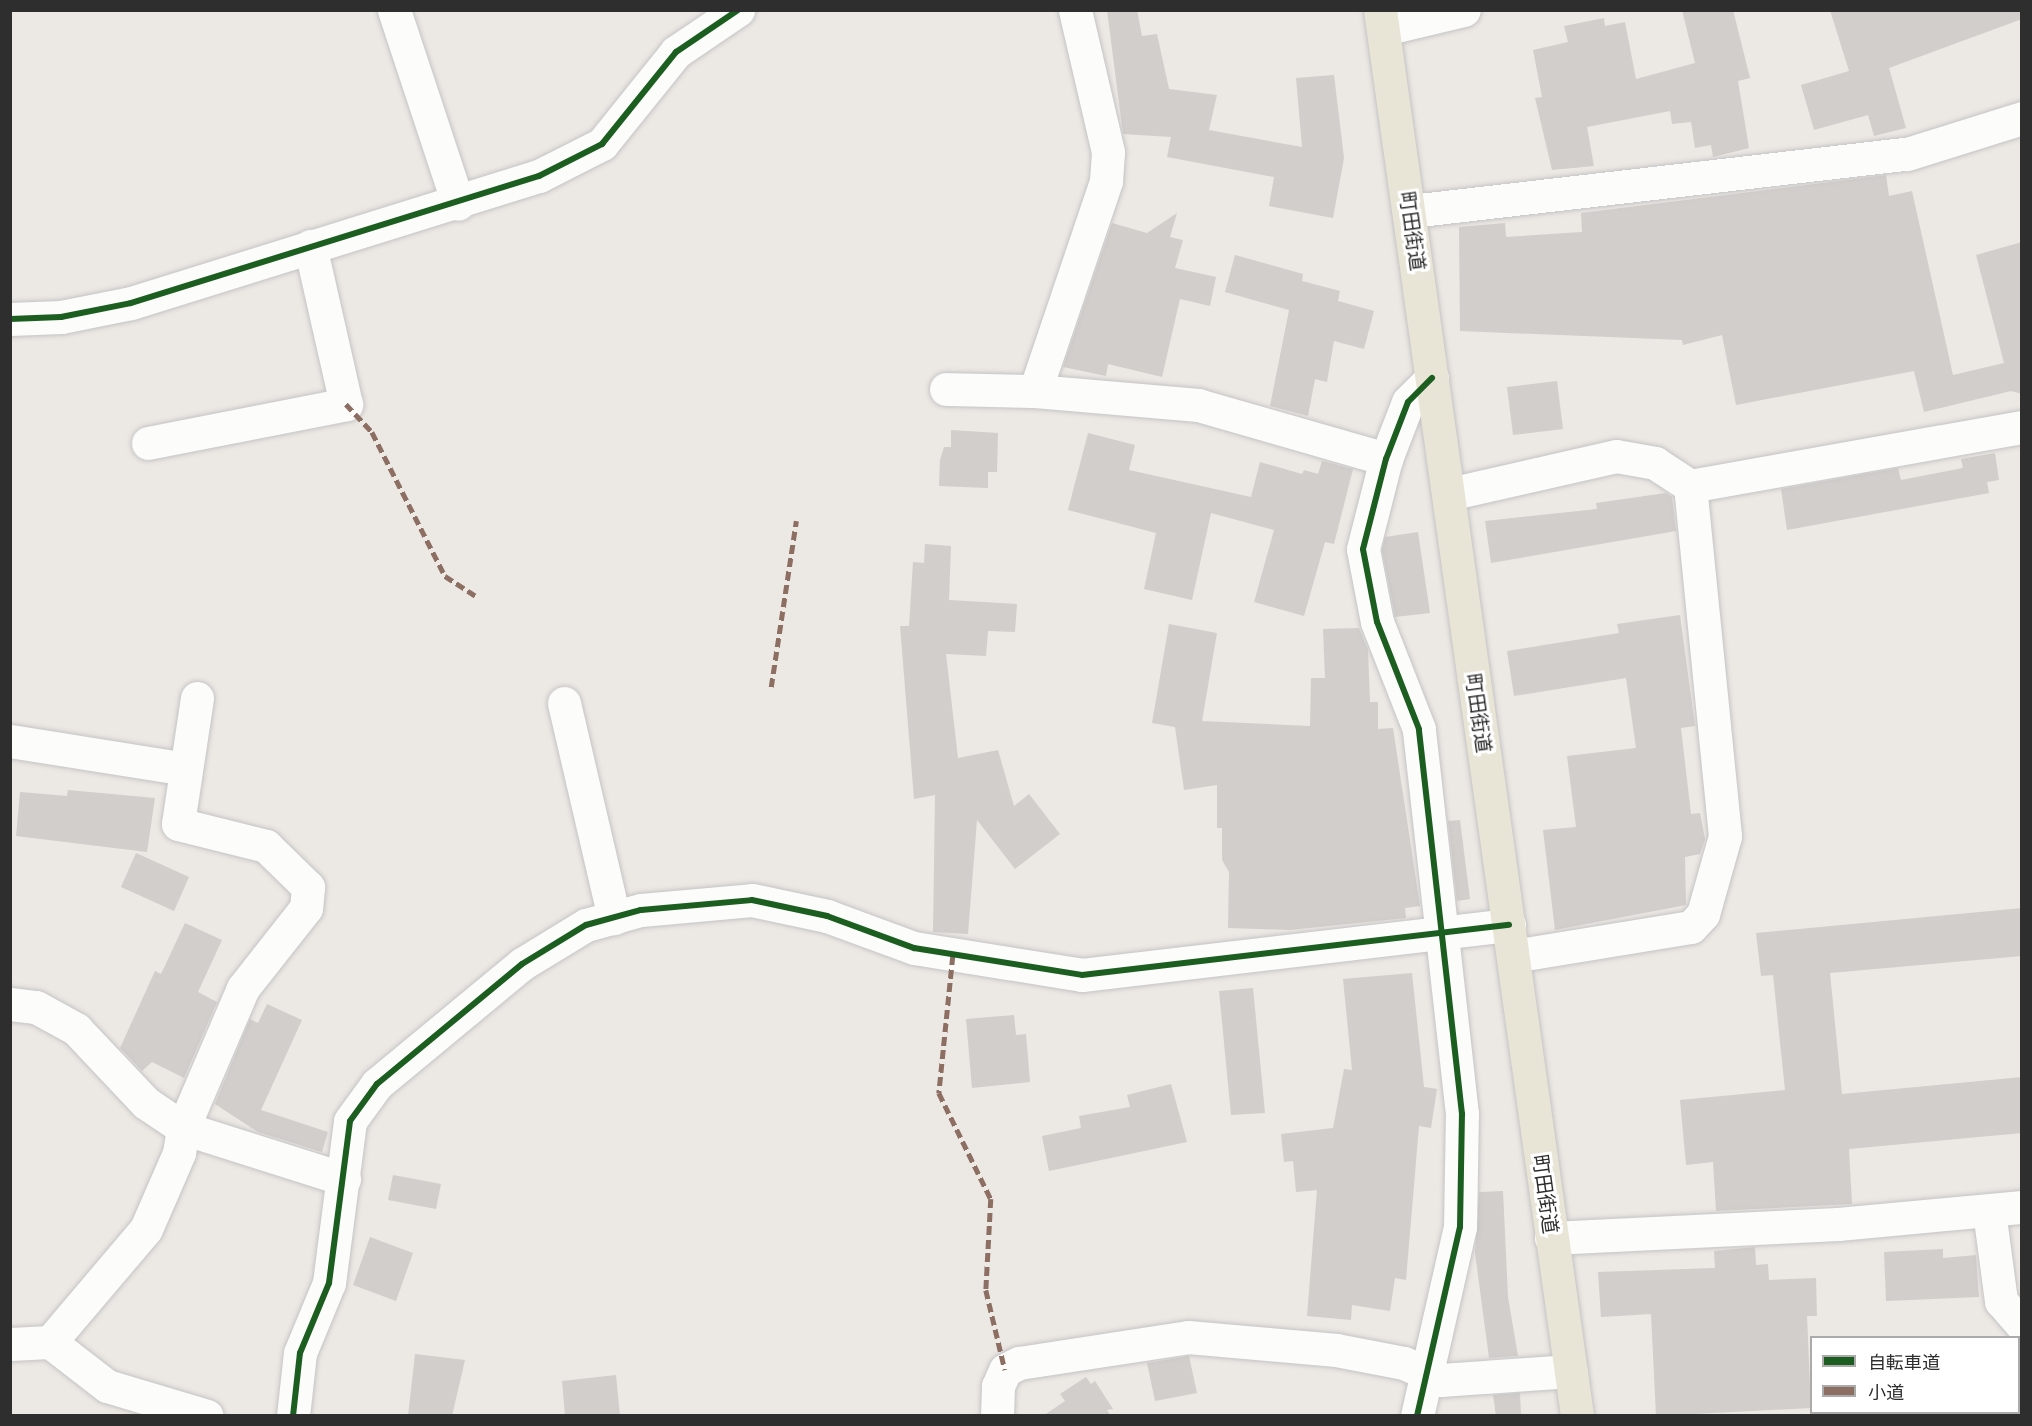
<!DOCTYPE html>
<meta charset="utf-8">
<style>
body{margin:0}
#map{position:relative;width:2032px;height:1426px;overflow:hidden;background:#ece8e4;font-family:Manrope,"Noto Sans JP",sans-serif}
div>[style]{position:absolute}
[style*='--x']{left:calc(var(--x)*1px);top:calc(var(--y)*1px);width:calc(var(--w)*1px);rotate:calc(var(--a)*1deg)}
.building>*{inset:0;background:#d1cecb}
.roads{filter:drop-shadow(0 0 2px #c5c4c5) drop-shadow(0 0 2px #c5c4c5)}
.street>*{height:33px;margin:-16.5px;padding:0 16.5px;transform-origin:16.5px;border-radius:16.5px;background:#fcfcfb}
.secondary>*{height:33px;margin:-16.5px;padding:0 16.5px;transform-origin:16.5px;border-radius:16.5px;background:#fcfcfb}
.primary>*{height:33px;margin:-16.5px;padding:0 16.5px;transform-origin:16.5px;border-radius:16.5px;background:#e8e4d6}
.quiet>*{height:4.5px;margin-top:-2.25px;transform-origin:0;background:repeating-linear-gradient(90deg,#8d6e63 0 9px,transparent 0 13.5px)}
.cycleway>*{height:6px;margin:-3px;padding:0 3px;transform-origin:3px;border-radius:3px;background:#1b5e20}
span{translate:-50% -50%;white-space:nowrap;text-align:center;line-height:1.15;-webkit-text-stroke:6px #fff;paint-order:stroke}
.street-label{font-size:20px;color:#2e2e2e}
.frame{position:absolute;inset:0;border:12px solid #2e2e2e;pointer-events:none}
.legend{position:absolute;left:1810px;top:1336px;width:210px;height:78px;box-sizing:border-box;background:#fff;border:2px solid #ababab;margin:0;padding:8px 10px;list-style:none;font-size:18px;color:#2e2e2e}
.legend li{display:flex;align-items:center;gap:12px;height:30px}
.legend b{width:30px;border:2px solid #ababab}
</style>
<div id="map">
<div class="building">
<div style="clip-path:polygon(1107px 10px,1137px 10px,1142px 36px,1157px 34px,1169px 89px,1217px 95px,1209px 130px,1302px 147px,1296px 78px,1334px 75px,1344px 158px,1333px 218px,1269px 206px,1274px 177px,1167px 157px,1171px 137px,1123px 134px)"></div>
<div style="clip-path:polygon(1682px 10px,1733px 10px,1750px 78px,1738px 81px,1749px 148px,1713px 157px,1711px 145px,1695px 148px,1691px 122px,1672px 124px,1670px 111px,1587px 127px,1594px 166px,1552px 170px,1535px 98px,1542px 97px,1533px 50px,1568px 42px,1564px 26px,1604px 18px,1605px 26px,1625px 22px,1636px 79px,1695px 63px)"></div>
<div style="clip-path:polygon(1830px 10px,2022px 10px,2022px 19px,1889px 68px,1906px 128px,1874px 136px,1868px 115px,1814px 130px,1801px 85px,1849px 71px)"></div>
<div style="clip-path:polygon(1886px 175px,1889px 196px,1912px 191px,1953px 375px,2004px 363px,1976px 255px,2022px 242px,2022px 394px,2011px 391px,1924px 412px,1914px 371px,1736px 405px,1722px 335px,1683px 345px,1682px 340px,1460px 331px,1459px 227px,1505px 223px,1506px 237px,1582px 232px,1581px 213px)"></div>
<div style="clip-path:polygon(1177px 213px,1170px 237px,1183px 240px,1175px 268px,1216px 277px,1210px 306px,1180px 299px,1162px 377px,1108px 364px,1106px 376px,1063px 367px,1112px 223px,1147px 233px)"></div>
<div style="clip-path:polygon(1235px 255px,1303px 274px,1302px 281px,1340px 291px,1338px 301px,1374px 311px,1364px 349px,1334px 341px,1327px 382px,1315px 379px,1308px 416px,1270px 406px,1289px 310px,1225px 292px)"></div>
<div style="clip-path:polygon(1557px 381px,1563px 429px,1513px 435px,1507px 387px)"></div>
<div style="clip-path:polygon(951px 430px,998px 433px,997px 472px,988px 472px,988px 488px,939px 486px,940px 460px,944px 447px,951px 447px)"></div>
<div style="clip-path:polygon(1088px 433px,1135px 445px,1129px 470px,1251px 497px,1260px 462px,1302px 474px,1304px 470px,1318px 474px,1322px 461px,1353px 469px,1334px 544px,1325px 542px,1304px 616px,1254px 602px,1274px 530px,1211px 513px,1192px 600px,1144px 589px,1156px 533px,1068px 510px)"></div>
<div style="clip-path:polygon(1995px 453px,1999px 480px,1987px 482px,1989px 493px,1787px 530px,1781px 489px,1898px 468px,1901px 480px,1963px 468px,1961px 459px)"></div>
<div style="clip-path:polygon(1666px 493px,1672px 497px,1676px 531px,1491px 563px,1485px 521px,1597px 509px,1596px 503px)"></div>
<div style="clip-path:polygon(1418px 532px,1430px 613px,1395px 617px,1382px 550px,1385px 537px)"></div>
<div style="clip-path:polygon(925px 544px,951px 546px,949px 600px,1017px 604px,1015px 632px,988px 631px,986px 656px,946px 654px,958px 758px,998px 750px,1014px 806px,1029px 794px,1060px 834px,1015px 869px,977px 820px,968px 934px,933px 932px,935px 795px,914px 799px,900px 626px,909px 626px,913px 562px,924px 563px)"></div>
<div style="clip-path:polygon(1680px 615px,1695px 726px,1681px 728px,1691px 814px,1700px 813px,1705px 839px,1700px 854px,1685px 857px,1686px 905px,1555px 930px,1543px 830px,1576px 827px,1567px 756px,1636px 748px,1626px 678px,1514px 696px,1507px 651px,1619px 633px,1617px 624px)"></div>
<div style="clip-path:polygon(1169px 624px,1217px 633px,1202px 721px,1310px 726px,1311px 678px,1325px 678px,1323px 629px,1359px 628px,1368px 650px,1370px 702px,1378px 702px,1378px 729px,1393px 728px,1420px 906px,1405px 908px,1406px 918px,1290px 930px,1228px 928px,1229px 872px,1222px 860px,1222px 828px,1217px 828px,1217px 785px,1184px 790px,1175px 727px,1152px 723px)"></div>
<div style="clip-path:polygon(68px 790px,155px 798px,147px 852px,16px 836px,20px 792px,67px 796px)"></div>
<div style="clip-path:polygon(1460px 820px,1470px 899px,1457px 901px,1448px 821px)"></div>
<div style="clip-path:polygon(136px 853px,189px 877px,174px 911px,121px 887px)"></div>
<div style="clip-path:polygon(2022px 908px,2022px 956px,1830px 973px,1842px 1094px,2022px 1077px,2022px 1133px,1849px 1149px,1852px 1204px,1716px 1211px,1713px 1162px,1686px 1165px,1680px 1100px,1785px 1090px,1773px 975px,1761px 976px,1756px 933px)"></div>
<div style="clip-path:polygon(185px 923px,222px 940px,198px 992px,217px 1002px,184px 1078px,152px 1062px,142px 1071px,120px 1048px,155px 971px,161px 974px)"></div>
<div style="clip-path:polygon(1412px 973px,1424px 1087px,1437px 1089px,1431px 1128px,1419px 1126px,1406px 1280px,1395px 1278px,1390px 1311px,1352px 1305px,1351px 1320px,1307px 1316px,1317px 1190px,1296px 1192px,1293px 1161px,1284px 1162px,1281px 1134px,1333px 1128px,1344px 1069px,1352px 1070px,1343px 979px)"></div>
<div style="clip-path:polygon(1253px 988px,1265px 1113px,1231px 1115px,1219px 991px)"></div>
<div style="clip-path:polygon(267px 1004px,302px 1020px,261px 1110px,328px 1132px,322px 1152px,258px 1132px,215px 1104px,250px 1019px,258px 1023px)"></div>
<div style="clip-path:polygon(1014px 1015px,1016px 1035px,1026px 1034px,1030px 1082px,972px 1088px,966px 1019px)"></div>
<div style="clip-path:polygon(1171px 1084px,1187px 1142px,1049px 1171px,1042px 1136px,1081px 1128px,1079px 1116px,1130px 1107px,1127px 1095px)"></div>
<div style="clip-path:polygon(393px 1175px,441px 1184px,436px 1209px,388px 1200px)"></div>
<div style="clip-path:polygon(1503px 1191px,1508px 1297px,1518px 1356px,1489px 1358px,1475px 1253px,1479px 1192px)"></div>
<div style="clip-path:polygon(370px 1237px,413px 1253px,396px 1301px,353px 1285px)"></div>
<div style="clip-path:polygon(1755px 1247px,1756px 1265px,1768px 1264px,1769px 1280px,1816px 1278px,1817px 1316px,1807px 1316px,1811px 1408px,1656px 1416px,1651px 1314px,1601px 1317px,1598px 1272px,1715px 1268px,1714px 1251px)"></div>
<div style="clip-path:polygon(1943px 1249px,1943px 1258px,1976px 1255px,1979px 1297px,1886px 1301px,1884px 1252px)"></div>
<div style="clip-path:polygon(415px 1354px,465px 1360px,452px 1416px,408px 1416px)"></div>
<div style="clip-path:polygon(1189px 1356px,1197px 1393px,1155px 1401px,1147px 1363px)"></div>
<div style="clip-path:polygon(616px 1375px,620px 1416px,565px 1416px,562px 1381px)"></div>
<div style="clip-path:polygon(1086px 1377px,1091px 1384px,1095px 1381px,1113px 1409px,1107px 1410px,1111px 1416px,1043px 1416px,1065px 1401px,1060px 1394px)"></div>
<div style="clip-path:polygon(1520px 1393px,1521px 1416px,1496px 1416px,1493px 1395px)"></div>
</div>
<div class="roads">
<div class="street">
<div style="--x:394;--y:10;--w:204;--a:71.7"></div>
<div style="--x:1411;--y:211;--w:499;--a:-6.6"></div>
<div style="--x:1907;--y:154;--w:121;--a:-17.4"></div>
<div style="--x:10;--y:319;--w:51;--a:-2.2"></div>
<div style="--x:61;--y:317;--w:71;--a:-11.3"></div>
<div style="--x:131;--y:303;--w:427;--a:-17.3"></div>
<div style="--x:539;--y:176;--w:71;--a:-26.9"></div>
<div style="--x:602;--y:144;--w:118;--a:-51.2"></div>
<div style="--x:676;--y:52;--w:75;--a:-34.1"></div>
<div style="--x:946;--y:389;--w:89;--a:1.3"></div>
<div style="--x:1035;--y:391;--w:222;--a:-71.3"></div>
<div style="--x:1106;--y:181;--w:29;--a:-86"></div>
<div style="--x:1108;--y:152;--w:146;--a:-103.1"></div>
<div style="--x:1035;--y:391;--w:164;--a:4.9"></div>
<div style="--x:1198;--y:405;--w:196;--a:16"></div>
<div style="--x:148;--y:443;--w:202;--a:-11.1"></div>
<div style="--x:346;--y:404;--w:162;--a:-102.8"></div>
<div style="--x:1449;--y:494;--w:171;--a:-12.8"></div>
<div style="--x:1616;--y:456;--w:40;--a:10"></div>
<div style="--x:1655;--y:463;--w:42;--a:33.3"></div>
<div style="--x:1690;--y:486;--w:337;--a:-10.1"></div>
<div style="--x:197;--y:698;--w:127;--a:98.6"></div>
<div style="--x:178;--y:824;--w:91;--a:14"></div>
<div style="--x:266;--y:846;--w:59;--a:44.3"></div>
<div style="--x:308;--y:887;--w:21;--a:95"></div>
<div style="--x:306;--y:908;--w:102;--a:128.2"></div>
<div style="--x:243;--y:988;--w:152;--a:113.2"></div>
<div style="--x:183;--y:1128;--w:169;--a:17.6"></div>
<div style="--x:564;--y:703;--w:221;--a:76.9"></div>
<div style="--x:10;--y:741;--w:178;--a:9"></div>
<div style="--x:1513;--y:956;--w:180;--a:-9.3"></div>
<div style="--x:1691;--y:927;--w:18;--a:-47"></div>
<div style="--x:1703;--y:914;--w:81;--a:-74.2"></div>
<div style="--x:1725;--y:836;--w:352;--a:-95.7"></div>
<div style="--x:10;--y:1004;--w:26;--a:7"></div>
<div style="--x:36;--y:1007;--w:46;--a:28.8"></div>
<div style="--x:76;--y:1029;--w:102;--a:46.6"></div>
<div style="--x:146;--y:1103;--w:45;--a:34"></div>
<div style="--x:183;--y:1128;--w:25;--a:99"></div>
<div style="--x:179;--y:1153;--w:83;--a:113.5"></div>
<div style="--x:146;--y:1229;--w:148;--a:130.3"></div>
<div style="--x:50;--y:1342;--w:72;--a:37.7"></div>
<div style="--x:107;--y:1386;--w:104;--a:16.7"></div>
<div style="--x:1989;--y:1211;--w:91;--a:82.4"></div>
<div style="--x:2001;--y:1301;--w:32;--a:49"></div>
<div style="--x:1551;--y:1238;--w:287;--a:-2.8"></div>
<div style="--x:1838;--y:1224;--w:185;--a:-5.3"></div>
<div style="--x:10;--y:1344;--w:40;--a:-2.9"></div>
<div style="--x:293;--y:1416;--w:63;--a:-83.7"></div>
<div style="--x:300;--y:1353;--w:76;--a:-67.5"></div>
<div style="--x:329;--y:1283;--w:163;--a:-82.6"></div>
<div style="--x:350;--y:1121;--w:46;--a:-53.9"></div>
<div style="--x:377;--y:1084;--w:188;--a:-39.6"></div>
<div style="--x:522;--y:964;--w:75;--a:-31.4"></div>
<div style="--x:586;--y:925;--w:57;--a:-15.3"></div>
<div style="--x:641;--y:910;--w:111;--a:-5.1"></div>
<div style="--x:752;--y:900;--w:77;--a:12"></div>
<div style="--x:827;--y:916;--w:93;--a:20.2"></div>
<div style="--x:914;--y:948;--w:170;--a:9.1"></div>
<div style="--x:1082;--y:975;--w:430;--a:-6.7"></div>
<div style="--x:997;--y:1416;--w:30;--a:-88"></div>
<div style="--x:998;--y:1386;--w:17;--a:-66"></div>
<div style="--x:1005;--y:1370;--w:16;--a:-27"></div>
<div style="--x:1019;--y:1363;--w:171;--a:-8.7"></div>
<div style="--x:1188;--y:1337;--w:149;--a:5"></div>
<div style="--x:1336;--y:1350;--w:69;--a:10.8"></div>
<div style="--x:1404;--y:1363;--w:41;--a:24.7"></div>
<div style="--x:1441;--y:1380;--w:130;--a:-4"></div>
<div style="--x:1417;--y:1416;--w:194;--a:-77.2"></div>
<div style="--x:1460;--y:1227;--w:113;--a:-89"></div>
<div style="--x:1462;--y:1114;--w:387;--a:-96.4"></div>
<div style="--x:1419;--y:729;--w:115;--a:-111.4"></div>
<div style="--x:1377;--y:622;--w:74;--a:-100.9"></div>
<div style="--x:1363;--y:549;--w:93;--a:-75.7"></div>
<div style="--x:1386;--y:459;--w:61;--a:-68.9"></div>
<div style="--x:1408;--y:402;--w:34;--a:-45"></div>
</div>
<div class="secondary">
<div style="--x:1384;--y:29;--w:82;--a:-13.4"></div>
</div>
<div class="primary">
<div style="--x:1380;--y:10;--w:1420;--a:82.02"></div>
</div>
</div>
<div class="quiet">
<div style="--x:346;--y:404;--w:38;--a:47"></div>
<div style="--x:372;--y:432;--w:161;--a:63.1"></div>
<div style="--x:445;--y:576;--w:38;--a:33"></div>
<div style="--x:771;--y:687;--w:168;--a:-81.4"></div>
<div style="--x:953;--y:956;--w:138;--a:95.8"></div>
<div style="--x:939;--y:1093;--w:118;--a:63.9"></div>
<div style="--x:991;--y:1199;--w:91;--a:93.1"></div>
<div style="--x:986;--y:1290;--w:82;--a:76.6"></div>
</div>
<div class="cycleway">
<div style="--x:10;--y:319;--w:51;--a:-2.2"></div>
<div style="--x:61;--y:317;--w:71;--a:-11.3"></div>
<div style="--x:131;--y:303;--w:427;--a:-17.3"></div>
<div style="--x:539;--y:176;--w:71;--a:-26.9"></div>
<div style="--x:602;--y:144;--w:118;--a:-51.2"></div>
<div style="--x:676;--y:52;--w:75;--a:-34.1"></div>
<div style="--x:293;--y:1416;--w:63;--a:-83.7"></div>
<div style="--x:300;--y:1353;--w:76;--a:-67.5"></div>
<div style="--x:329;--y:1283;--w:163;--a:-82.6"></div>
<div style="--x:350;--y:1121;--w:46;--a:-53.9"></div>
<div style="--x:377;--y:1084;--w:188;--a:-39.6"></div>
<div style="--x:522;--y:964;--w:75;--a:-31.4"></div>
<div style="--x:586;--y:925;--w:57;--a:-15.3"></div>
<div style="--x:641;--y:910;--w:111;--a:-5.1"></div>
<div style="--x:752;--y:900;--w:77;--a:12"></div>
<div style="--x:827;--y:916;--w:93;--a:20.2"></div>
<div style="--x:914;--y:948;--w:170;--a:9.1"></div>
<div style="--x:1082;--y:975;--w:430;--a:-6.7"></div>
<div style="--x:1417;--y:1416;--w:194;--a:-77.2"></div>
<div style="--x:1460;--y:1227;--w:113;--a:-89"></div>
<div style="--x:1462;--y:1114;--w:387;--a:-96.4"></div>
<div style="--x:1419;--y:729;--w:115;--a:-111.4"></div>
<div style="--x:1377;--y:622;--w:74;--a:-100.9"></div>
<div style="--x:1363;--y:549;--w:93;--a:-75.7"></div>
<div style="--x:1386;--y:459;--w:61;--a:-68.9"></div>
<div style="--x:1408;--y:402;--w:34;--a:-45"></div>
</div>
<div class="street-label">
<span style="left:1413px;top:231px;rotate:82deg">町田街道</span>
<span style="left:1479px;top:713px;rotate:82deg">町田街道</span>
<span style="left:1546px;top:1194px;rotate:82deg">町田街道</span>
</div>
<div class="frame"></div>
<ul class="legend">
<li><b style="height:8px;background:#1b5e20"></b>自転車道</li>
<li><b style="height:8px;background:#8d6e63"></b>小道</li>
</ul>
</div>
